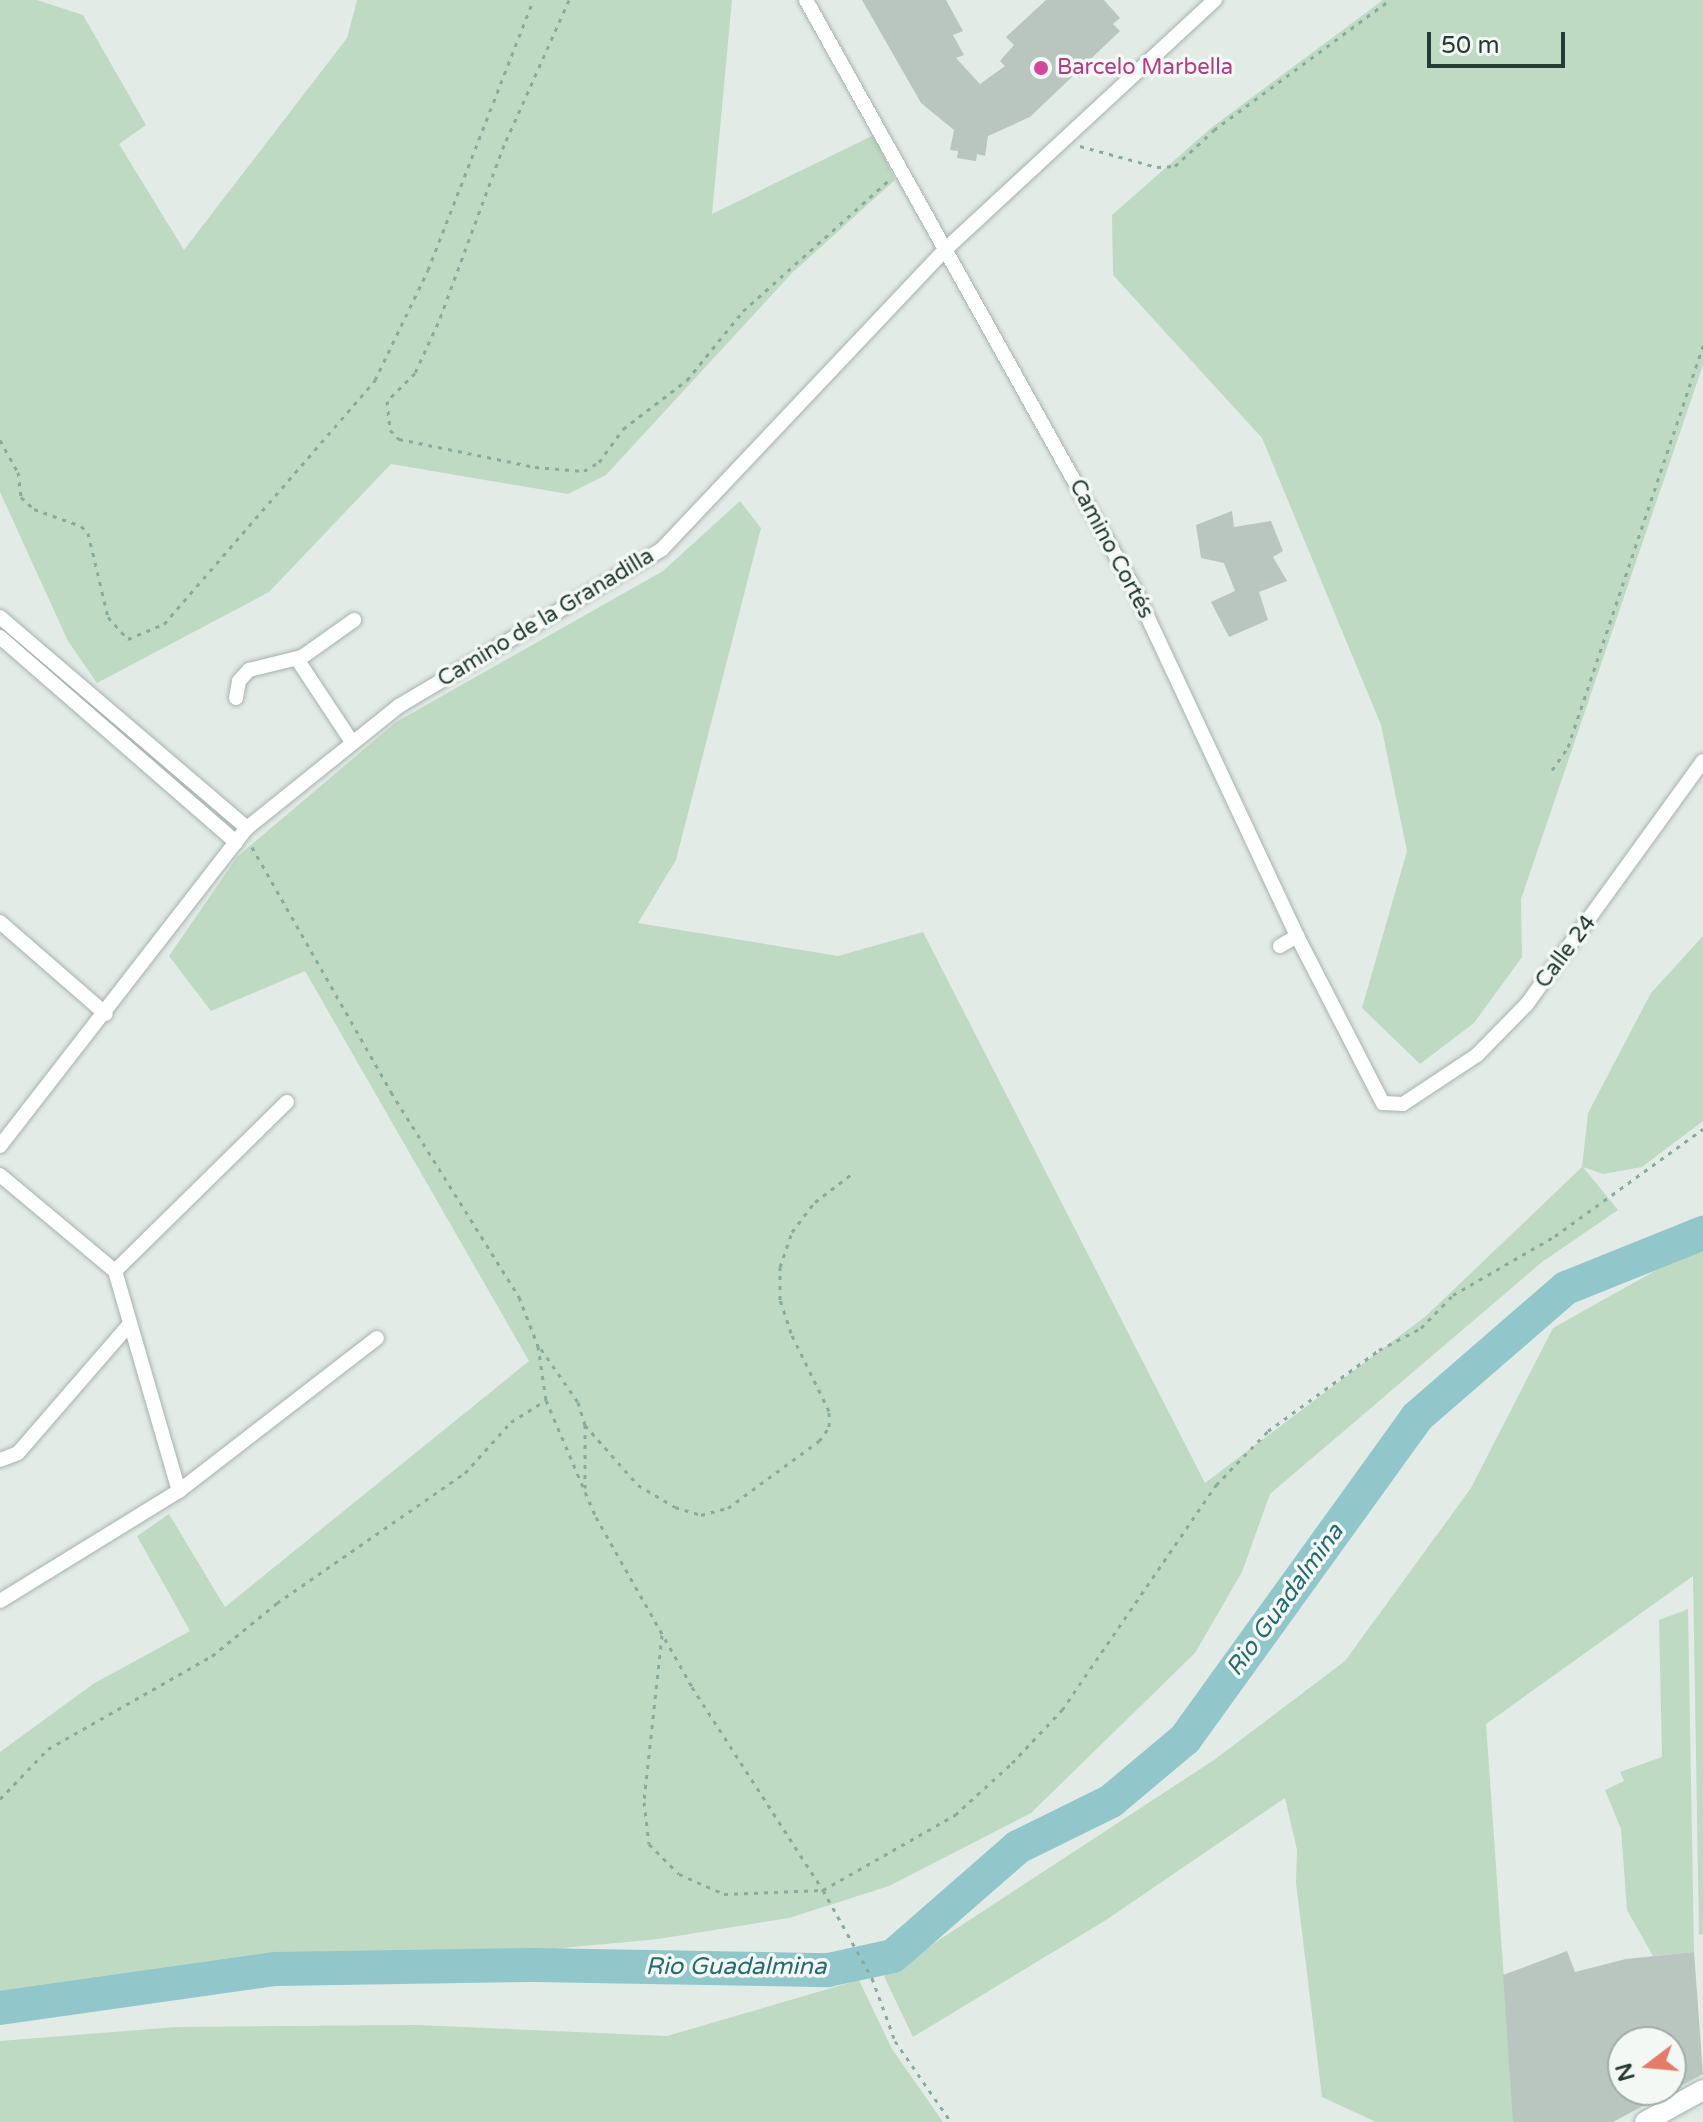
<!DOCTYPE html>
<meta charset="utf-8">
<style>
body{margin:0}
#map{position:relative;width:1703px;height:2122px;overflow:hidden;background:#e3ebe7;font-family:"Varela Round",sans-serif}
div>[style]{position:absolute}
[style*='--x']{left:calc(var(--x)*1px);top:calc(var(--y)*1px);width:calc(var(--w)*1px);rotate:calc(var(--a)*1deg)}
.green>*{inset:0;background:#bedac3}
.river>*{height:34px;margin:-17px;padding:0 17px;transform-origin:17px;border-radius:17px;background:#91c7cb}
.building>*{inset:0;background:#b9c6c0}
.path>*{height:3px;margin-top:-1.5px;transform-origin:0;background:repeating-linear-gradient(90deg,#87ac9d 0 4px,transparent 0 10px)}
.roads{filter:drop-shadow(0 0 2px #a6b3ad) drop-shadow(0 0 2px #a6b3ad)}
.street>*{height:14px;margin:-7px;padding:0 7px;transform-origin:7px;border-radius:7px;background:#fff}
.secondary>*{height:20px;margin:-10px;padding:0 10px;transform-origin:10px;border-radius:10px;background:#fff}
.dots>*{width:22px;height:22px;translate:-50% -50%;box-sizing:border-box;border:4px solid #f3f8f5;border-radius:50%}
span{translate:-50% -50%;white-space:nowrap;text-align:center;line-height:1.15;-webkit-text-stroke:7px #f3f8f5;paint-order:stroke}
.hotel-label{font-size:22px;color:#b23c85}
.left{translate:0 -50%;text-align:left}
.street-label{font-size:22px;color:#253b33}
.water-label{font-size:24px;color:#256b71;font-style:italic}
.north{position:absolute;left:1607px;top:2026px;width:80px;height:80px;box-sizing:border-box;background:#f3f8f5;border:2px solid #a1aca7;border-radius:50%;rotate:254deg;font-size:22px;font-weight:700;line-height:32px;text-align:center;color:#253b33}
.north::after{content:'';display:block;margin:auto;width:28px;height:36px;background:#e47c69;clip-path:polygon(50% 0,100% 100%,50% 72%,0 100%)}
.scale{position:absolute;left:1427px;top:32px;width:138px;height:36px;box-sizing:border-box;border:4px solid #253b33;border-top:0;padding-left:10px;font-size:24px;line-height:28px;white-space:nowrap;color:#253b33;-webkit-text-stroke:6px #f3f8f5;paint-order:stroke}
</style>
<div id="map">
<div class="green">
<div style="clip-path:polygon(0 0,37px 0,83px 15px,146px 125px,119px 144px,184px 250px,347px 38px,357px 0,732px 0,712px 214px,874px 135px,895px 180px,792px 273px,606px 475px,568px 494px,391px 464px,269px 592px,97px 683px,68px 641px,0 492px)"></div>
<div style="clip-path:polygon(1383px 0,1703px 0,1703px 365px,1521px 899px,1522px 957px,1474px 1023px,1420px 1064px,1362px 1008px,1407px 851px,1381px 725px,1262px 438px,1113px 275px,1112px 215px,1211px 128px)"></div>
<div style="clip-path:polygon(740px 501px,761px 528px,676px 860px,638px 923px,838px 956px,923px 932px,1205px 1483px,1426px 1316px,1582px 1167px,1588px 1113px,1651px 993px,1703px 936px,1703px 1121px,1642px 1167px,1603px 1174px,1583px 1167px,1618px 1210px,1542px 1262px,1270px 1494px,1242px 1572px,1195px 1653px,1031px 1813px,889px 1886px,789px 1918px,658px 1939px,480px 1956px,241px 1966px,0 1995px,0 1752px,93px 1684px,190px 1631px,137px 1536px,169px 1514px,225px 1607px,529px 1361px,305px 971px,211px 1011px,169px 956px,237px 857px,396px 722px,663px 571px)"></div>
<div style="clip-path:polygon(1703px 1244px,1703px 1934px,1699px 1935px,1693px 1576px,1486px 1724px,1514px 2122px,1376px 2122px,1322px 2097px,1296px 1883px,1297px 1850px,1285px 1798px,1106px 1920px,913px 2037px,884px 1976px,1214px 1760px,1345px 1661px,1471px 1488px,1553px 1328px)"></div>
<div style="clip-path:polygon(1688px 1609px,1694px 1952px,1653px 1956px,1627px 1910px,1621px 1829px,1605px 1790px,1624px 1781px,1620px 1772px,1662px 1757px,1659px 1620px)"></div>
<div style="clip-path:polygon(859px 1980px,892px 2049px,943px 2122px,0 2122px,0 2041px,176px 2027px,417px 2025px,667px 2036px)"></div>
</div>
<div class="river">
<div style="--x:0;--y:2008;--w:278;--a:-8.1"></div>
<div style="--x:275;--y:1969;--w:259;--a:-0.9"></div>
<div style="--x:534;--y:1965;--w:294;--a:1"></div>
<div style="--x:828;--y:1970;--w:66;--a:-12.2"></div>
<div style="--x:893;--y:1956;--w:166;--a:-41.1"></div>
<div style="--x:1018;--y:1847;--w:104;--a:-26.3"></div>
<div style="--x:1111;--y:1801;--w:97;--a:-40"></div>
<div style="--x:1185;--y:1739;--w:397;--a:-54.2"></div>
<div style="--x:1417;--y:1417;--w:197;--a:-40.9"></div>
<div style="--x:1566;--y:1288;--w:148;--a:-21.9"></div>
</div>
<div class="building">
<div style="clip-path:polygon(862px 0,946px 0,963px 31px,953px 35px,964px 55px,956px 58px,980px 84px,1005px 66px,1000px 61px,1014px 45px,1006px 37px,1046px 0,1104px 0,1120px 18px,1113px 24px,1120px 31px,1030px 117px,988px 136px,985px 156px,977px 154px,976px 161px,957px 158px,958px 151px,950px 150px,954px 130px,921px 103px)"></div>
<div style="clip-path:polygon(1232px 511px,1234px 527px,1271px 521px,1283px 551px,1273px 557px,1287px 581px,1259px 592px,1268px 620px,1229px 637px,1211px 602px,1235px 591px,1224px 563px,1201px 558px,1196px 525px)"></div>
<div style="clip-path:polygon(evenodd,1567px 1951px,1575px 1972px,1626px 1959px,1694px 1952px,1703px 2074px,1613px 2122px,1513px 2122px,1503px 1975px,1567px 1951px,1623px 2042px,1671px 2042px,1671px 2090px,1623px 2090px,1623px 2042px)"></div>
</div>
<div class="path">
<div style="--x:569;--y:0;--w:159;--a:114.1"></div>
<div style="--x:504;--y:145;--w:190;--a:110.3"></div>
<div style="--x:438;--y:323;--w:55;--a:114.7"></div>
<div style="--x:415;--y:373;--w:40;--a:135"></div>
<div style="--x:387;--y:401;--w:29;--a:84"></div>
<div style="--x:390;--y:430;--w:13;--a:45"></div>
<div style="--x:399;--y:439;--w:139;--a:11.6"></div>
<div style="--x:535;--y:467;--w:49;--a:4.7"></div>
<div style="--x:584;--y:471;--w:17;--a:-31"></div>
<div style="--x:599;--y:462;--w:41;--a:-54"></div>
<div style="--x:623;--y:429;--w:81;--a:-37.4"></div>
<div style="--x:687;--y:380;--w:89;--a:-50.9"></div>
<div style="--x:743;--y:311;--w:195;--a:-41.9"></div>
<div style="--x:1080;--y:146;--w:80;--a:15.3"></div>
<div style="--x:1157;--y:167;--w:18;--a:-3"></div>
<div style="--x:1175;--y:166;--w:53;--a:-42.7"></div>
<div style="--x:1214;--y:130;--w:219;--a:-36.5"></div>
<div style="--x:0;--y:440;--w:37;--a:61"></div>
<div style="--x:18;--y:472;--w:25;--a:83"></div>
<div style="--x:21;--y:497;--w:18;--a:43"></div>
<div style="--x:34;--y:509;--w:50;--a:19.9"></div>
<div style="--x:81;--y:526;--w:10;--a:45"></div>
<div style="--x:88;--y:533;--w:86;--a:76.6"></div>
<div style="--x:108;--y:617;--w:30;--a:48"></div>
<div style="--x:128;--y:639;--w:39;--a:-23"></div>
<div style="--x:164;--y:624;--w:323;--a:-49.1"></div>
<div style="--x:375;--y:380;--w:122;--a:-64.3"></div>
<div style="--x:428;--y:270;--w:290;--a:-68.7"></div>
<div style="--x:1552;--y:770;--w:28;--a:-55"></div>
<div style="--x:1568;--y:747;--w:424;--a:-71.4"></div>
<div style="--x:252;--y:847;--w:282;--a:60.4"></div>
<div style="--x:391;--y:1092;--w:242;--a:58"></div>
<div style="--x:519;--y:1297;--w:53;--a:68.8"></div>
<div style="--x:538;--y:1346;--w:55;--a:81.6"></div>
<div style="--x:546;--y:1400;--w:127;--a:66.9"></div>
<div style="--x:596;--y:1517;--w:195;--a:60.5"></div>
<div style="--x:692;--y:1687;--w:242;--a:57.2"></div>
<div style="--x:823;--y:1890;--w:101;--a:60.9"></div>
<div style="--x:872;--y:1978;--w:67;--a:69.9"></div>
<div style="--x:895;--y:2041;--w:98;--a:55.3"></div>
<div style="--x:541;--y:1349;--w:65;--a:55.1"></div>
<div style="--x:578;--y:1402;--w:24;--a:73"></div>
<div style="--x:585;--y:1425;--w:63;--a:90"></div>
<div style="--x:585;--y:1425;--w:80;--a:48.5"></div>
<div style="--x:638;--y:1485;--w:43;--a:30.7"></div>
<div style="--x:675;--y:1507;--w:27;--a:17"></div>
<div style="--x:701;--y:1515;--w:28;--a:-15"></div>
<div style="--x:728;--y:1508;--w:113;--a:-36.4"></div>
<div style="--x:819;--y:1441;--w:17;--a:-54"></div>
<div style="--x:829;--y:1427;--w:16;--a:-90"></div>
<div style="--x:829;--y:1411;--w:87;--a:-116"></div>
<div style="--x:791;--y:1333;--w:35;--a:-108"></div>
<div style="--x:780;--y:1300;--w:33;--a:-90"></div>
<div style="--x:780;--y:1267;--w:37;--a:-71"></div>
<div style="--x:792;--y:1232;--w:38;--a:-53"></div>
<div style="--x:815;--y:1202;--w:48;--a:-37.3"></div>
<div style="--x:662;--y:1635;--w:168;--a:96.2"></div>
<div style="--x:644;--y:1802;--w:42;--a:83.2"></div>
<div style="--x:649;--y:1844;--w:42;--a:45"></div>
<div style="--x:679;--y:1874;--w:49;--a:24"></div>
<div style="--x:724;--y:1894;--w:99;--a:-2.3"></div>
<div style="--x:823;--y:1890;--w:152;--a:-29.6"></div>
<div style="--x:955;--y:1815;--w:77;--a:-42.4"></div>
<div style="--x:1012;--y:1763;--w:73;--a:-46.7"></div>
<div style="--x:1062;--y:1710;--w:273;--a:-55.6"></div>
<div style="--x:1216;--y:1485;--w:75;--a:-46.1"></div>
<div style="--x:1268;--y:1431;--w:137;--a:-36.1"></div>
<div style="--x:1379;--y:1350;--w:47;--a:-27.6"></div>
<div style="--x:1421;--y:1328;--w:46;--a:-45.9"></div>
<div style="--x:1453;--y:1295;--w:118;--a:-30"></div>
<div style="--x:1555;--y:1236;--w:183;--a:-35.9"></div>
<div style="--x:0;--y:1799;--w:69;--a:-46.2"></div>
<div style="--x:48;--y:1749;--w:189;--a:-29.6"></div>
<div style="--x:212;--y:1656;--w:84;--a:-39.2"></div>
<div style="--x:277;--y:1603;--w:229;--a:-34.7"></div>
<div style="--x:465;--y:1473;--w:69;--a:-48"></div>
<div style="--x:511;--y:1422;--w:41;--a:-32.2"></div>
</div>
<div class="roads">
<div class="street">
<div style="--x:806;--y:0;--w:676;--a:60.85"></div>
<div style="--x:1135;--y:590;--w:382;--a:64.9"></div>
<div style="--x:1297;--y:936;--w:188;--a:62.8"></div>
<div style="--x:1383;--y:1103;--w:20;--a:3"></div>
<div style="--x:1403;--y:1104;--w:89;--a:-33.5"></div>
<div style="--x:1477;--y:1055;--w:71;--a:-45.6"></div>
<div style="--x:1527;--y:1004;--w:300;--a:-54.1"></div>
<div style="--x:0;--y:617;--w:325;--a:40.5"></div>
<div style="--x:0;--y:637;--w:313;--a:41"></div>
<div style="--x:297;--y:659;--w:100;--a:56.5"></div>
<div style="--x:236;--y:698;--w:17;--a:-80"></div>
<div style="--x:239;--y:681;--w:15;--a:-48"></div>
<div style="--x:249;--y:670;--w:55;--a:-13.8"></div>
<div style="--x:302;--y:657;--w:64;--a:-35.4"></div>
<div style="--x:0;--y:922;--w:140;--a:41"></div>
<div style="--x:1280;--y:946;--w:20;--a:-30"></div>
<div style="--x:0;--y:1146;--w:403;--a:-52.2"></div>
<div style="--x:247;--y:828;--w:195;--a:-38.8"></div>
<div style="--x:399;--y:706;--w:306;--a:-30.8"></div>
<div style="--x:662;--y:549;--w:416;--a:-46.6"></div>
<div style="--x:948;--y:247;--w:364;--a:-42.8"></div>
<div style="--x:0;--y:1175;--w:150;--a:39.9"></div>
<div style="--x:115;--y:1271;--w:241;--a:-44.5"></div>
<div style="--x:115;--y:1271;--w:229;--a:73.8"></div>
<div style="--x:179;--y:1491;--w:250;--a:-37.7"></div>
<div style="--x:0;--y:1460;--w:19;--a:-21"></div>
<div style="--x:18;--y:1453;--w:169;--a:-49.1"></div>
<div style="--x:0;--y:1601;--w:210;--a:-31.6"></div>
</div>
<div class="secondary">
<div style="--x:1645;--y:2122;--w:66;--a:-28.9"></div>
</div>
</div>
<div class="dots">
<div style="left:1041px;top:68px;background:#d1479c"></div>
</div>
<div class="hotel-label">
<span class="left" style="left:1057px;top:68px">Barcelo Marbella</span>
</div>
<div class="street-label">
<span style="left:1111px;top:549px;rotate:62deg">Camino Cortés</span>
<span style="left:546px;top:618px;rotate:-31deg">Camino de la Granadilla</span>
<span style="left:1566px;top:952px;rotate:-53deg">Calle 24</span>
</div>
<div class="water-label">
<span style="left:1285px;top:1600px;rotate:-54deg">Rio Guadalmina</span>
<span style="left:736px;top:1967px">Rio Guadalmina</span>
</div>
<div class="north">N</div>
<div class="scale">50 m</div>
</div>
